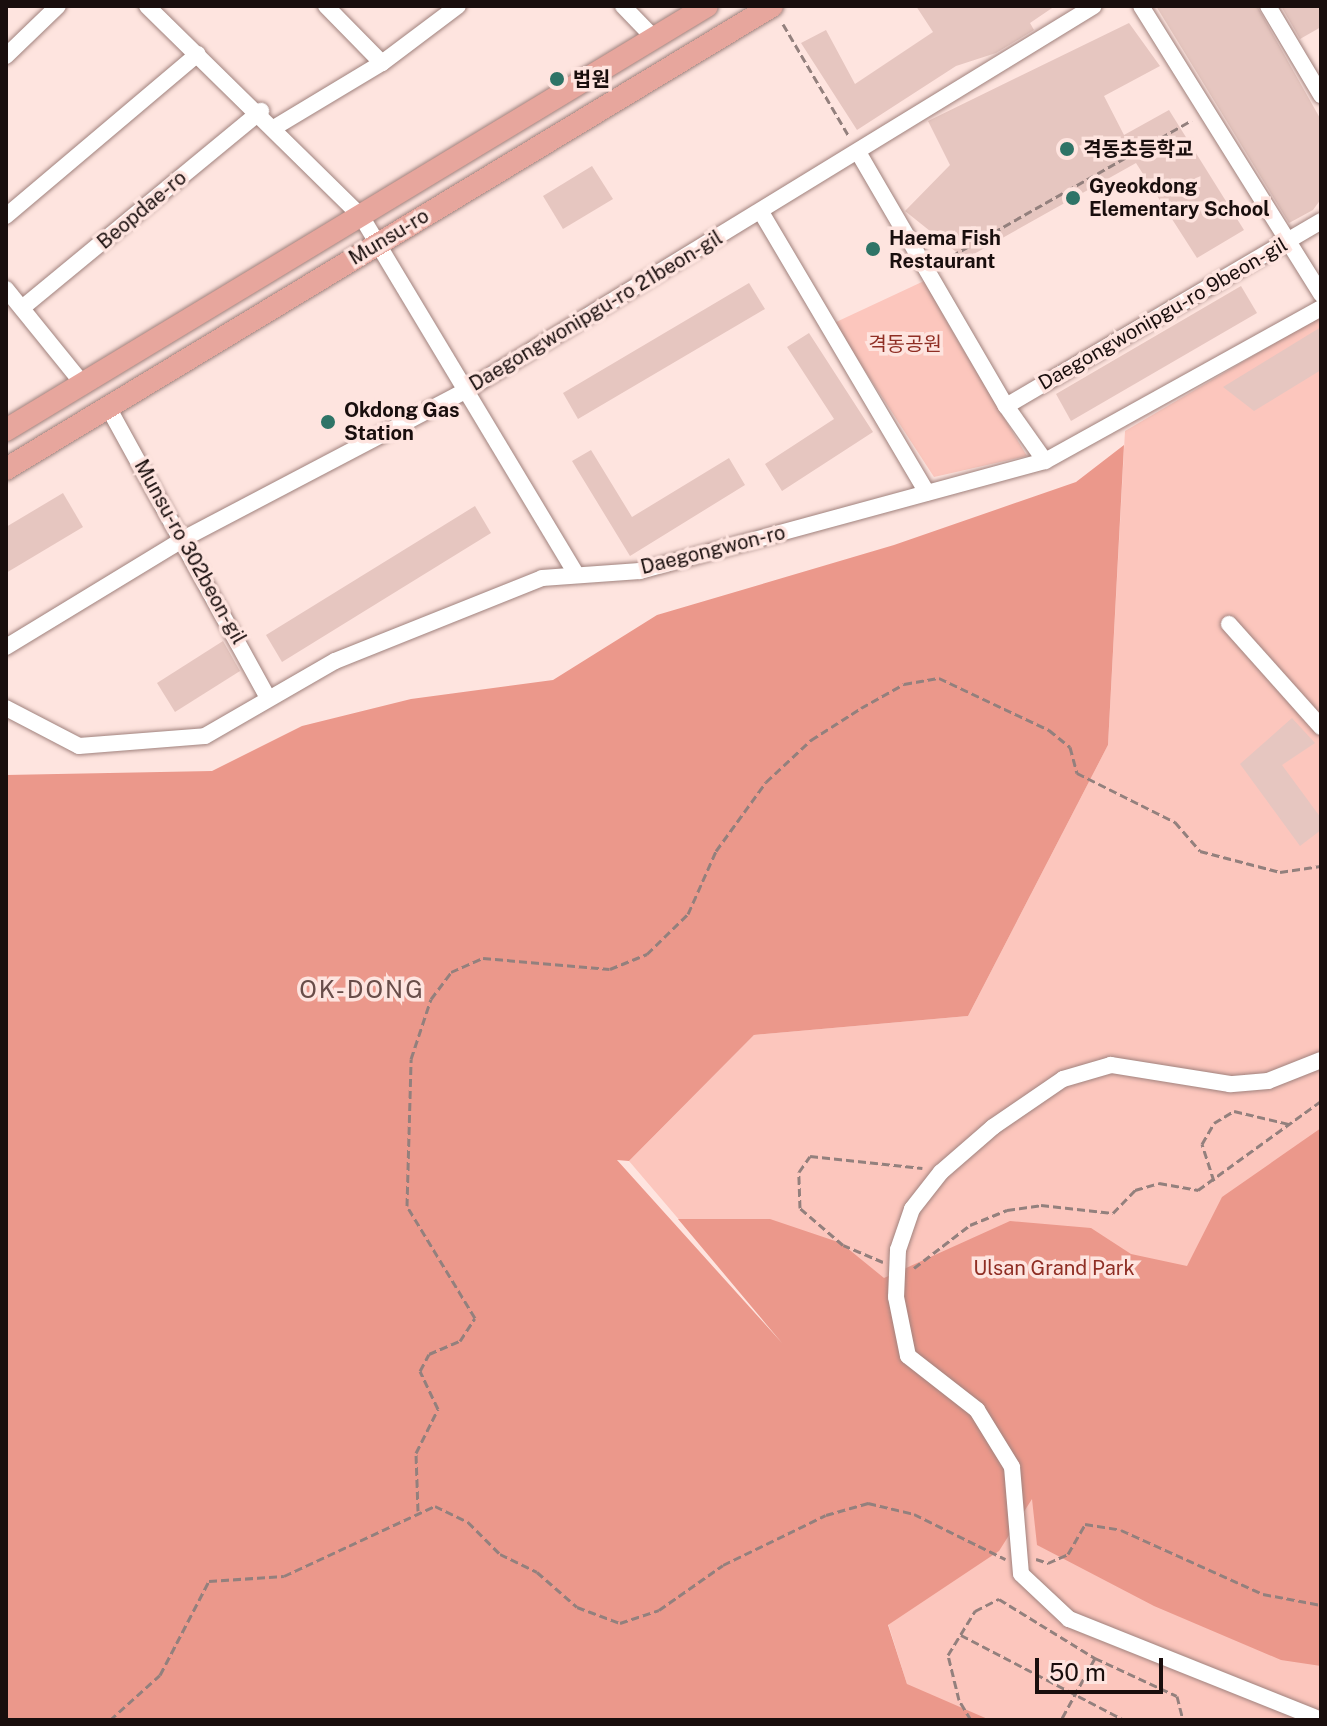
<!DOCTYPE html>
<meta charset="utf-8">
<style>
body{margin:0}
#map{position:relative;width:1327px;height:1726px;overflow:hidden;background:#fee4df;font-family:"Public Sans","Noto Sans KR",sans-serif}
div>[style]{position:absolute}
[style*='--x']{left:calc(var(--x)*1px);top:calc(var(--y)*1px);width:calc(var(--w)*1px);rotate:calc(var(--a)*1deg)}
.green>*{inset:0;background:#fcc6bd}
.forest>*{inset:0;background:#eb988b}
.building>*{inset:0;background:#e6c6c0}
.path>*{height:3px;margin-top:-1.5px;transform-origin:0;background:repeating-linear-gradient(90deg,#93807d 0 8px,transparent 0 12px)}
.roads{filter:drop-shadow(0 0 2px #a0827d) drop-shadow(0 0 2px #a0827d)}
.minor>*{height:16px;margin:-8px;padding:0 8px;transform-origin:8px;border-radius:8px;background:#fff}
.major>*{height:22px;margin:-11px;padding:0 11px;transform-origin:11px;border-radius:11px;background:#e7a69d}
.dots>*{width:22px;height:22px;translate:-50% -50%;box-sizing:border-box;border:4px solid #fee4df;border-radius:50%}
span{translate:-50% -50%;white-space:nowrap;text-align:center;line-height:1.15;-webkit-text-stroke:7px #fee4df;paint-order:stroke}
.poi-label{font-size:20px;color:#190e0d;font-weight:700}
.left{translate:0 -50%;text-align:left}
.street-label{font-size:20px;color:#190e0d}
.park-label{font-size:20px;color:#8f2e24}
.quarter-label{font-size:24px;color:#684d49;letter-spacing:2px}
.frame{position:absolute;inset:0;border:8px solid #190e0d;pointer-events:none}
.scale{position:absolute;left:1035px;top:1658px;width:128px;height:36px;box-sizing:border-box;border:4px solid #190e0d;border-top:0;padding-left:10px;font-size:24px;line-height:28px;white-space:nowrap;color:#190e0d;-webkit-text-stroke:6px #fee4df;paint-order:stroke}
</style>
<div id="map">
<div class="green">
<div style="clip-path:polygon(924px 281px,958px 341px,1027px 456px,934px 477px,834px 323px)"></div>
<div style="clip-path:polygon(1321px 316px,1321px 1720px,904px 1720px,907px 1684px,809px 1372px,629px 1161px,754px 1035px,968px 1016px,1108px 745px,1125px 431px)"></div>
</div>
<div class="forest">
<div style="clip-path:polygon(1124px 445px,1108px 745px,968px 1016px,754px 1035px,629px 1161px,617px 1160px,782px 1343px,678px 1219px,770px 1219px,841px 1243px,884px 1278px,1010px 1221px,1091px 1228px,1131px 1254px,1187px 1266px,1222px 1197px,1321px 1128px,1321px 1666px,1281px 1660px,1154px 1606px,1037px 1545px,1032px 1499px,999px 1551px,888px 1625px,907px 1684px,990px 1720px,6px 1720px,6px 775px,212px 771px,302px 726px,411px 699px,553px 680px,657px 615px,894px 545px,1076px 482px)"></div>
</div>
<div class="building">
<div style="clip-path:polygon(916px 6px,1055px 6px,1030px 23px,1034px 30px,996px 53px,956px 66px,857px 130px,801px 43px,826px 30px,855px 84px,933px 32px)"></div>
<div style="clip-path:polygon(1156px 6px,1257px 6px,1321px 120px,1321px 199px,1313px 210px,1289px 223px)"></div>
<div style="clip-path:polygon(1281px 6px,1321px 6px,1321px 27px,1300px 39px)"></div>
<div style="clip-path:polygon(1129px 23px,1160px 66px,1104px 96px,1124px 135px,1169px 110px,1244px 230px,1197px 258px,1136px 163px,965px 259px,905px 211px,950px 165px,928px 121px)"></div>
<div style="clip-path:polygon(592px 166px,613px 199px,563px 229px,543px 196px)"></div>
<div style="clip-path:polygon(749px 283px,765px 309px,578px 419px,563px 393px)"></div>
<div style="clip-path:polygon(1241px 286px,1257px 313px,1071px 421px,1056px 394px)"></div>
<div style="clip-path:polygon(1321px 327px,1321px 370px,1254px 411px,1223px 387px)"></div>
<div style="clip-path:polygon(809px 333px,873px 432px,782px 491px,765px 464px,834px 419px,787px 347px)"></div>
<div style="clip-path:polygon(591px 450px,632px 517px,729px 458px,745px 485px,630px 556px,572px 461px)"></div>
<div style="clip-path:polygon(63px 493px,83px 527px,6px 573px,6px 527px)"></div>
<div style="clip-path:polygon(475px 506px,491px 533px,282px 662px,266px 635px)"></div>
<div style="clip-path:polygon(223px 641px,240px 671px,175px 712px,157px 683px)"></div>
<div style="clip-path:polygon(1292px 718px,1315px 743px,1282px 765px,1321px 818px,1321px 830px,1300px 846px,1240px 764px)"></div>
</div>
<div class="path">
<div style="--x:783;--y:24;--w:132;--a:59.6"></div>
<div style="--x:941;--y:262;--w:288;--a:-29.5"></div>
<div style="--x:1214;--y:1181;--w:39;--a:-108"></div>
<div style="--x:1202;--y:1144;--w:24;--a:-60"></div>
<div style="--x:1214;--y:1123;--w:23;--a:-31"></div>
<div style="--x:1234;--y:1111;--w:57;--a:13.3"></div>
<div style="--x:883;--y:1262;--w:43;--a:-157"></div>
<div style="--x:843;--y:1245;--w:57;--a:-139.3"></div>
<div style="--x:800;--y:1208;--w:36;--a:-92"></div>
<div style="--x:799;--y:1172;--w:19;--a:-55"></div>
<div style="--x:810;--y:1156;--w:113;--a:6.1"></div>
<div style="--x:914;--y:1268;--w:71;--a:-37.5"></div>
<div style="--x:970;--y:1225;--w:40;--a:-22"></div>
<div style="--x:1007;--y:1210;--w:34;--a:-8"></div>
<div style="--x:1041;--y:1205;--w:72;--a:6.3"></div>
<div style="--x:1113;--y:1213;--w:32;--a:-46"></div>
<div style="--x:1135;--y:1190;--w:25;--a:-16"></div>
<div style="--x:1159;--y:1183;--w:40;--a:10"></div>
<div style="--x:1198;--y:1190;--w:152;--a:-35.9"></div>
<div style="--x:418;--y:1511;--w:58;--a:-92"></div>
<div style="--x:416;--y:1453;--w:49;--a:-63.4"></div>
<div style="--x:438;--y:1409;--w:42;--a:-115.3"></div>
<div style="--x:420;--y:1371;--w:19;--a:-62"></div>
<div style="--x:429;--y:1354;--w:34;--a:-23"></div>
<div style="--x:460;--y:1341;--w:27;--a:-57"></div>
<div style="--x:475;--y:1318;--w:131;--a:-121.3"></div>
<div style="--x:407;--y:1206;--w:147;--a:-88.4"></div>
<div style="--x:411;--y:1059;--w:63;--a:-71.6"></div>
<div style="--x:431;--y:999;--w:34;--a:-53"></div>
<div style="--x:451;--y:972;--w:35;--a:-24"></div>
<div style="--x:483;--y:958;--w:127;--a:5"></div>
<div style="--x:610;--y:969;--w:40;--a:-22"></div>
<div style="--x:647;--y:954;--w:57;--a:-44.3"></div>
<div style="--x:688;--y:914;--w:69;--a:-66"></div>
<div style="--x:716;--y:851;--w:85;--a:-54.1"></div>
<div style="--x:766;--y:782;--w:62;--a:-43"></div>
<div style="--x:811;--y:740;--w:59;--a:-32.6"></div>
<div style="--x:861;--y:708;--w:49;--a:-29.2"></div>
<div style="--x:904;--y:684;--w:36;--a:-10"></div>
<div style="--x:939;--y:678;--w:122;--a:25.3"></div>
<div style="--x:1049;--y:730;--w:27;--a:39"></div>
<div style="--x:1070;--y:747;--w:27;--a:75"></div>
<div style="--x:1077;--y:773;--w:110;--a:26.6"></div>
<div style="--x:1175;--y:822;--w:38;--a:49"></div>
<div style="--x:1200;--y:851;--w:83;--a:14.7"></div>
<div style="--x:1280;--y:872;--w:41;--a:-8.3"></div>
<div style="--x:1036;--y:1559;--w:13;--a:18"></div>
<div style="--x:1048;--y:1563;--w:22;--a:-24"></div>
<div style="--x:1068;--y:1554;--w:34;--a:-60"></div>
<div style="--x:1085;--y:1524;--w:36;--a:9"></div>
<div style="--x:1121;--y:1530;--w:156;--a:24.3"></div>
<div style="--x:1263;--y:1594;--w:59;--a:10.7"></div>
<div style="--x:961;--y:1635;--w:184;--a:27.5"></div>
<div style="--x:1095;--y:1658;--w:90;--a:24.9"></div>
<div style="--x:1177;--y:1696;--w:25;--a:76"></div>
<div style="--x:110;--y:1720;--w:67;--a:-42"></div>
<div style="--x:160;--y:1675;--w:106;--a:-62.5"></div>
<div style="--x:209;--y:1581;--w:75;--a:-3.8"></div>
<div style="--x:284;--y:1576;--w:166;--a:-24.9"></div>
<div style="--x:435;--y:1506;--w:37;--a:26"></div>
<div style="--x:468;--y:1522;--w:45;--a:45"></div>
<div style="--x:500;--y:1554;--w:41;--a:25.9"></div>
<div style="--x:537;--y:1572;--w:53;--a:41.2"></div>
<div style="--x:577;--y:1607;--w:46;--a:20.4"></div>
<div style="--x:620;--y:1623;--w:41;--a:-18.4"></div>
<div style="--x:659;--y:1610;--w:78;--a:-35.1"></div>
<div style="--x:723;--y:1565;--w:114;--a:-25.9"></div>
<div style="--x:826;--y:1515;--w:44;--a:-15.9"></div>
<div style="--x:868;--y:1503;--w:47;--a:13.4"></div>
<div style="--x:914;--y:1514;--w:102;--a:26.3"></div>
<div style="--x:971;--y:1720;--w:23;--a:-121"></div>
<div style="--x:959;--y:1700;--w:46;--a:-103.7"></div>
<div style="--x:948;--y:1655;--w:52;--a:-58.5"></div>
<div style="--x:975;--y:1611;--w:27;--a:-27"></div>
<div style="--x:999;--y:1599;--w:113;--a:31.6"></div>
<div style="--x:1095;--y:1658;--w:71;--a:118.7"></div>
</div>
<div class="roads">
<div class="minor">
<div style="--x:147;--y:6;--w:300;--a:44.5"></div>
<div style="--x:361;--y:216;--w:418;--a:59"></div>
<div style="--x:326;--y:6;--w:80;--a:45.5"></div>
<div style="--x:623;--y:6;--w:45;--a:45.9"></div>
<div style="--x:1141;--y:6;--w:340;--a:58"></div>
<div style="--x:1268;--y:6;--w:104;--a:59.2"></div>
<div style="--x:6;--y:56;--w:72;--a:-43.9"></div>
<div style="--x:277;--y:126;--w:122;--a:-31"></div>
<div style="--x:382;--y:63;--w:95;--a:-36.9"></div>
<div style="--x:858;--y:152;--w:294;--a:59.8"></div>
<div style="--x:1006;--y:406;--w:67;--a:54.7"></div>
<div style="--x:761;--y:212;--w:326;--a:59.4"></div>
<div style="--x:6;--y:216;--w:251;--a:-40.2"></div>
<div style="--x:6;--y:289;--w:122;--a:51"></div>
<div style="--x:22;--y:308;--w:310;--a:-39.5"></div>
<div style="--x:1006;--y:406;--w:365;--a:-30.4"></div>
<div style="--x:108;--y:407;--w:332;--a:61.2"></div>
<div style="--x:1229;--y:624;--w:138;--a:48.2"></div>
<div style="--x:6;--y:647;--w:210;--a:-31.3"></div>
<div style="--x:185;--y:538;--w:316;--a:-27.7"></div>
<div style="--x:465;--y:391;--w:737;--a:-31.47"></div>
<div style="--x:6;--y:708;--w:82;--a:27.5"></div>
<div style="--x:79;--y:746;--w:126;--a:-4.5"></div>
<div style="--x:205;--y:736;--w:150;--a:-30"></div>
<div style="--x:335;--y:661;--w:223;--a:-21.8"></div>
<div style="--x:542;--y:578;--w:98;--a:-4.1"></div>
<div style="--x:640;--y:571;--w:420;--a:-15.2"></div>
<div style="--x:1045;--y:461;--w:316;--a:-29"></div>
<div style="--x:1321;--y:1060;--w:57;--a:158.4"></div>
<div style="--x:1268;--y:1081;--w:38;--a:175"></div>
<div style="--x:1230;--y:1084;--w:121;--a:-170.9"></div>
<div style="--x:1111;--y:1065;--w:50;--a:163.7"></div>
<div style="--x:1063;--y:1079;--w:85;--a:145.6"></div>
<div style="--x:993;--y:1127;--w:69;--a:139.1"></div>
<div style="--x:941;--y:1172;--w:47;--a:128.1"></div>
<div style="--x:912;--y:1209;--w:43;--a:108.9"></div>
<div style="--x:898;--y:1250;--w:47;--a:92.4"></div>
<div style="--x:896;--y:1297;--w:60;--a:78.5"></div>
<div style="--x:908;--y:1356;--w:88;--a:38"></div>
<div style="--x:977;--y:1410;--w:67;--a:58.4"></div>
<div style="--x:1012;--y:1467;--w:107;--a:85.2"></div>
<div style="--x:1021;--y:1574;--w:66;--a:43.2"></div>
<div style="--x:1069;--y:1619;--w:271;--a:21.8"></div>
</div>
<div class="major">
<div style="--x:6;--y:430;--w:819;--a:-31.17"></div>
<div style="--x:6;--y:469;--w:895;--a:-31.15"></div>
</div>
</div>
<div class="dots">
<div style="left:557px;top:79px;background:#2f7467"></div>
<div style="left:1067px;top:149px;background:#2f7467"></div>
<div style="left:1073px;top:198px;background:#2f7467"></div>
<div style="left:873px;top:249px;background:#2f7467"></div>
<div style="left:328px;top:422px;background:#2f7467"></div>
</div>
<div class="poi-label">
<span class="left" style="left:573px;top:79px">법원</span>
<span class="left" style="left:1083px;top:149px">격동초등학교</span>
<span class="left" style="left:1089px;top:198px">Gyeokdong<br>Elementary School</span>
<span class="left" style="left:889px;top:250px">Haema Fish<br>Restaurant</span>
<span class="left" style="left:344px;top:422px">Okdong Gas<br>Station</span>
</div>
<div class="street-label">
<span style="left:142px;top:210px;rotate:-40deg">Beopdae-ro</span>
<span style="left:389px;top:237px;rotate:-31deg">Munsu-ro</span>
<span style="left:596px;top:311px;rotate:-31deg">Daegongwonipgu-ro 21beon-gil</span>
<span style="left:1163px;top:314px;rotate:-30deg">Daegongwonipgu-ro 9beon-gil</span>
<span style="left:713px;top:550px;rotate:-14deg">Daegongwon-ro</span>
<span style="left:190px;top:552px;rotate:61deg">Munsu-ro 302beon-gil</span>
</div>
<div class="park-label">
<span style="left:905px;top:344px">격동공원</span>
<span style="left:1054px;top:1268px">Ulsan Grand Park</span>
</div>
<div class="quarter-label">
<span style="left:362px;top:990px">OK-DONG</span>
</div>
<div class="frame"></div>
<div class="scale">50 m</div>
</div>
